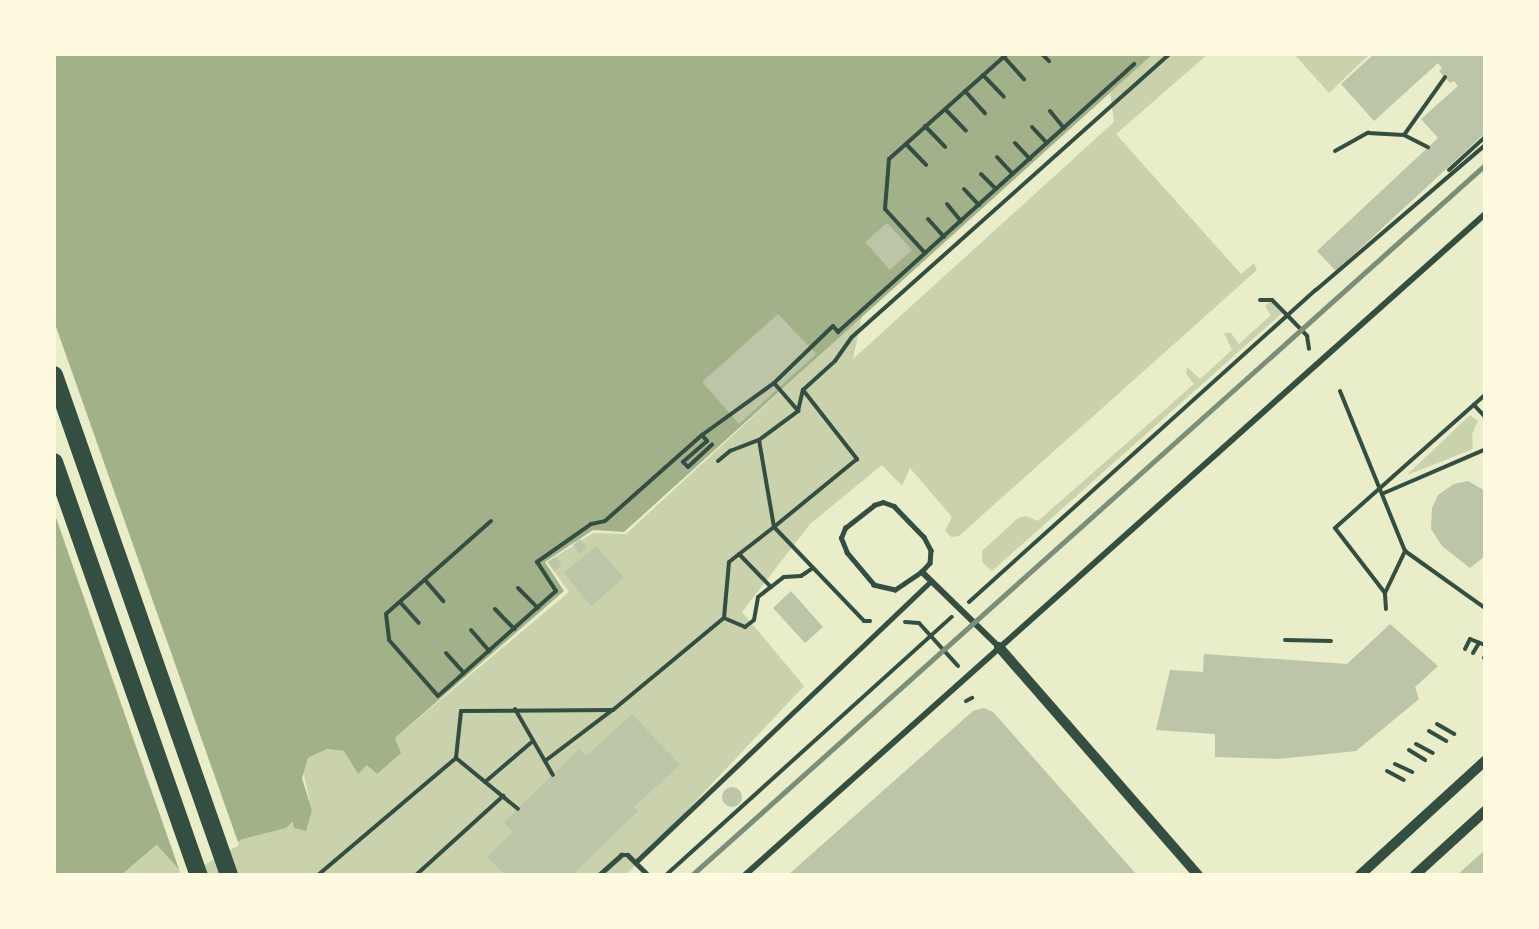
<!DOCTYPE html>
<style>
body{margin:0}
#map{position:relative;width:1539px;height:929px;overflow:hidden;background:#e9edc9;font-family:"DM Sans",sans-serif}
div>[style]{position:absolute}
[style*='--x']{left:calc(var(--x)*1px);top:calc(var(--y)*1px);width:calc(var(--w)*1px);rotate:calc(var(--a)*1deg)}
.green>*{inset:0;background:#cad2ad}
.water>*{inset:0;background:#a3b18a}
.pier>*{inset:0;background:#e9edc9}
.building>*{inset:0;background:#bcc5a7}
.round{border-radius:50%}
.path>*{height:4px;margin:-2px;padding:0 2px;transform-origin:2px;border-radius:2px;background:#344e41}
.service>*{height:4.5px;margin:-2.25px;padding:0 2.25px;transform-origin:2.25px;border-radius:2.25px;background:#344e41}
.minor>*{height:6px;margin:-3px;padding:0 3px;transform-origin:3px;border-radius:3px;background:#344e41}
.tertiary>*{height:10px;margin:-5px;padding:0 5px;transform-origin:5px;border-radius:5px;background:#344e41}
.motorway>*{height:18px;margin:-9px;padding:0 9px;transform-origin:9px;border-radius:9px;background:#344e41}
.rail>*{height:4.5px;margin:-2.25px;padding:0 2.25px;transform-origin:2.25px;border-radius:2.25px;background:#7c8e77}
span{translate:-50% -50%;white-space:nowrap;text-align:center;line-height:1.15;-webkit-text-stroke:4.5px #fefae0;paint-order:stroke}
.frame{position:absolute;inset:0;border:56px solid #fefae0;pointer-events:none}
</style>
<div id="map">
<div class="green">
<div style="clip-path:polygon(1153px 54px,1208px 54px,1116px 134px,1241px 274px,1254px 263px,1257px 270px,959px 536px,951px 537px,945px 531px,952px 517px,910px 468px,902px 486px,882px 465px,810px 524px,742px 612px,804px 686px,626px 875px,121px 875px,158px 845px,183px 874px,243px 839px,286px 828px,312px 810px,302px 768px,308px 758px,327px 749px,344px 751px,358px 773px,367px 764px,377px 774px,396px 748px,395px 738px,569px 592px,547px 562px,593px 533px,626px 534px,862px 316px,853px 359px,1114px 122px,1110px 93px)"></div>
<div style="clip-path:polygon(1294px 54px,1370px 54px,1329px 93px)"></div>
<div style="clip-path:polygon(1270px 301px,1282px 313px,992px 571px,982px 562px,982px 551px,1018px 518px,1026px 516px,1038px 521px,1194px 384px,1186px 374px,1187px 367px,1200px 379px,1232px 350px,1224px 333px,1231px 333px,1239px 344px,1271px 315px,1265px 306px)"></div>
<div style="clip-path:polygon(1470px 415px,1478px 421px,1472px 434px,1473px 449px,1407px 475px)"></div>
</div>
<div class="water">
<div style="clip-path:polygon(54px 54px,1153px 54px,624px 532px,593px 530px,545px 562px,564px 591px,395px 738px,401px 753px,377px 774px,367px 765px,358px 774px,344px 751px,327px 749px,308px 758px,302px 778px,312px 810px,306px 831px,294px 828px,293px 822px,286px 828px,243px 839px,183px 874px,157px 845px,121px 875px,54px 875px)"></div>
</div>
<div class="pier">
<div style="clip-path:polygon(54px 321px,239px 845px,187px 875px,181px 875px,54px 512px)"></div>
</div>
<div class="building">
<div style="clip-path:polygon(1374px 54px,1485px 54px,1485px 133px,1336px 271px,1317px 251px,1438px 138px,1421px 119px,1458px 86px,1454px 81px,1450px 83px,1439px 71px,1442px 68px,1438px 63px,1374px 121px,1341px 84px)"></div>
<div style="clip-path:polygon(887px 223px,912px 250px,890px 270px,865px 242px)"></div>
<div style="clip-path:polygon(778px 314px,816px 354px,739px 424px,702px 382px)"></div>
<div style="clip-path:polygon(1468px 481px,1485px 491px,1485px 556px,1470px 568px,1442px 546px,1431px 529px,1432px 508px,1438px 495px,1454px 484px)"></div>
<div style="clip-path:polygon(580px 539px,587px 548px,579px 554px,573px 545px)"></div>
<div style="clip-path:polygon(596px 546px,624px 578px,591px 606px,564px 573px)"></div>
<div style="clip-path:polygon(556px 557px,562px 566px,554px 571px,548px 562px)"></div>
<div style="clip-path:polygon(791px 591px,823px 627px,805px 643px,773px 608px)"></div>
<div style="clip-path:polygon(1390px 624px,1438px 666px,1415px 687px,1419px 699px,1356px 751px,1278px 759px,1215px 757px,1215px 734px,1156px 730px,1170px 670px,1203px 672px,1204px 654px,1347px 664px)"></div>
<div style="clip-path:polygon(984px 708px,993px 712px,1137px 875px,788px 875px,973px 711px)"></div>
<div style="clip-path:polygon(632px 714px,680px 765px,634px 807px,638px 811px,572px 875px,505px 875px,487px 857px,513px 832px,504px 822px,579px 749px,586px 756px)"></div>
<div class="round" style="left:722px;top:787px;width:20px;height:20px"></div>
<div style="clip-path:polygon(1485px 850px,1485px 875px,1457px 875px)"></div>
</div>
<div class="path">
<div style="--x:1007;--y:54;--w:158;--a:138.3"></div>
<div style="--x:889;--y:159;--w:50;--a:94.6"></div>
<div style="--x:885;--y:209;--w:59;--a:47.7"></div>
<div style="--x:925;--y:253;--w:282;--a:-42.1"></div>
<div style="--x:1042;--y:54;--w:10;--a:45"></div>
<div style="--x:1004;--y:57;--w:30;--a:48"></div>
<div style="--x:983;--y:75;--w:30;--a:46"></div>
<div style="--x:965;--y:91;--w:30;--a:48"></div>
<div style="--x:945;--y:109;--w:30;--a:46"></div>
<div style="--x:1050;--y:111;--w:22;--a:51"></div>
<div style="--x:925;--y:126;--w:29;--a:46"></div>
<div style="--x:1032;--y:127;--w:22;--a:47"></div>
<div style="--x:1404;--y:135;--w:71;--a:-54.7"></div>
<div style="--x:1015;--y:143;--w:22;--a:47"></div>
<div style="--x:906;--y:144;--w:29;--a:46"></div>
<div style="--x:1335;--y:151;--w:38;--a:-29"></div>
<div style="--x:1368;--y:133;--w:36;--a:3"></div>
<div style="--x:1404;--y:135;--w:27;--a:27"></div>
<div style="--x:997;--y:157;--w:23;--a:47"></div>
<div style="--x:1449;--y:170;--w:49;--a:-42.5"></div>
<div style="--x:981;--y:174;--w:21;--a:45"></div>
<div style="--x:964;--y:189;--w:22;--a:47"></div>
<div style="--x:947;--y:204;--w:22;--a:51"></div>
<div style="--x:928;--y:219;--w:24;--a:48"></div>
<div style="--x:1260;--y:300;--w:12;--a:0"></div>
<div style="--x:1272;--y:300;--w:23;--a:45"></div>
<div style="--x:1288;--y:316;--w:28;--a:46"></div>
<div style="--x:1307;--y:336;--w:13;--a:81"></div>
<div style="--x:774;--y:383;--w:37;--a:49"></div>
<div style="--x:803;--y:390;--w:88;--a:52"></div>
<div style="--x:857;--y:459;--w:107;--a:140.7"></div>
<div style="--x:774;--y:527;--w:130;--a:46.2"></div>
<div style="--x:864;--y:621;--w:6;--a:0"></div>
<div style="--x:1340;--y:391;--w:173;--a:67.9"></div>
<div style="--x:1405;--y:551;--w:98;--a:35.5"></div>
<div style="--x:1474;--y:405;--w:16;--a:47"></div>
<div style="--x:1485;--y:432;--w:19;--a:90"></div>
<div style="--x:702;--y:435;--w:8;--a:50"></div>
<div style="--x:707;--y:441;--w:32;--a:139"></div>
<div style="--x:683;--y:462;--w:7;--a:45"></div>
<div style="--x:688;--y:467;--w:33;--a:-43"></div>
<div style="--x:718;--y:461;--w:16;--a:-40"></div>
<div style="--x:730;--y:451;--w:31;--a:-21"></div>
<div style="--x:1384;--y:493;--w:109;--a:-23.3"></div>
<div style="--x:491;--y:521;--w:140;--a:138.5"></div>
<div style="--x:386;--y:614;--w:26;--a:83"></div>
<div style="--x:389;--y:640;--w:74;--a:48.8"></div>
<div style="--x:438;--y:696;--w:158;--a:-41.7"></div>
<div style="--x:556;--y:591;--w:35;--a:-123"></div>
<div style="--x:537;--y:562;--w:66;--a:-35.1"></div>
<div style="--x:591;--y:524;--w:14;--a:-12"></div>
<div style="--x:605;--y:521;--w:130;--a:-41.6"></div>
<div style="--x:702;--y:435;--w:89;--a:-35.8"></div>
<div style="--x:774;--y:383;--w:82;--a:-44"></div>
<div style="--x:833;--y:326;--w:8;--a:50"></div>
<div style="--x:838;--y:332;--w:118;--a:-42.2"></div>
<div style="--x:739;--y:554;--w:46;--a:45.9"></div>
<div style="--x:771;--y:587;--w:16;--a:-38"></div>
<div style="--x:784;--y:577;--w:17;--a:-3"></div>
<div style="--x:801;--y:576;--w:14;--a:-34"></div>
<div style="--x:425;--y:580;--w:28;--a:49"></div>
<div style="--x:518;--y:588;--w:28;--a:45"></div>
<div style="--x:1385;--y:593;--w:47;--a:-64.5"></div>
<div style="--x:400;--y:602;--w:28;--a:48"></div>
<div style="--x:969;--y:602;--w:467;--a:-42"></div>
<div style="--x:1316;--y:290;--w:223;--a:-40.6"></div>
<div style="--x:495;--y:609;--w:28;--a:46"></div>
<div style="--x:1386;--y:609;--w:16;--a:-94"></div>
<div style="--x:1385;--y:593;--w:82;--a:-127.6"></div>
<div style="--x:1335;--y:528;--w:200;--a:-41.6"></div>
<div style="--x:724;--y:618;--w:23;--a:23"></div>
<div style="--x:745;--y:627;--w:11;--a:-38"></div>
<div style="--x:754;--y:620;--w:23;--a:-80"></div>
<div style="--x:758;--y:597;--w:16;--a:-38"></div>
<div style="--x:905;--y:622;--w:14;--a:4"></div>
<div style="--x:919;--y:623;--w:58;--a:47.8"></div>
<div style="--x:471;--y:630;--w:28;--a:49"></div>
<div style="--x:1285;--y:640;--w:46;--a:1.2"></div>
<div style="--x:1465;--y:649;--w:11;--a:-63"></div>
<div style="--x:1470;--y:639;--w:16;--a:22"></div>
<div style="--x:446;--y:653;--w:27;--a:48"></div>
<div style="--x:1473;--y:653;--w:12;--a:-59"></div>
<div style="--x:1484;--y:658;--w:2;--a:-63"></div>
<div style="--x:966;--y:701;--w:7;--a:-27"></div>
<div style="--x:515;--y:709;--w:76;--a:60.1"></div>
<div style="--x:1437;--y:724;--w:20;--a:30"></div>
<div style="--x:1429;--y:731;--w:20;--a:30"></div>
<div style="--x:1416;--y:744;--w:19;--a:28"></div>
<div style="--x:1409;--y:750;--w:19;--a:32"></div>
<div style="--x:456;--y:758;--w:80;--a:39.4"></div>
<div style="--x:545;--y:761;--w:83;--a:-37.1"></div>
<div style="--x:1395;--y:764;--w:19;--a:25"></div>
<div style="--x:1387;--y:771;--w:19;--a:28"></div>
<div style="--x:485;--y:782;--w:63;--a:-40.5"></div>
<div style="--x:318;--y:875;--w:181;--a:-40.3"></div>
<div style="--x:456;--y:758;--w:47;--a:-83.9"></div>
<div style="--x:461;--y:711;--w:152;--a:-0.4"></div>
<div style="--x:613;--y:710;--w:144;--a:-39.7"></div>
<div style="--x:724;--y:618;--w:56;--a:-84.9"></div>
<div style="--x:729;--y:562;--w:57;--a:-37.9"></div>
<div style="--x:774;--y:527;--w:88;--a:-99.8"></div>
<div style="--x:759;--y:440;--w:49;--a:-36.6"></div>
<div style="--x:798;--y:411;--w:22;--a:-77"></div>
<div style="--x:803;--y:390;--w:43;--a:-42.2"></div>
<div style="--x:835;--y:361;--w:29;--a:-55"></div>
<div style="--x:852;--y:337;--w:426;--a:-41.7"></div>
<div style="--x:416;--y:875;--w:118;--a:-42.2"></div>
<div style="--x:666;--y:875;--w:385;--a:-42.1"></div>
</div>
<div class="service">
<div style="--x:883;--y:502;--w:12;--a:20"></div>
<div style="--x:894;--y:506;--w:43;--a:45.9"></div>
<div style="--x:924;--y:537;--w:15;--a:62"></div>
<div style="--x:931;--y:550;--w:13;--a:94"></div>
<div style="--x:930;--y:563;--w:12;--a:132"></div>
<div style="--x:922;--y:572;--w:32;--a:146"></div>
<div style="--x:895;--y:590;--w:22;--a:-167"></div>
<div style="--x:874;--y:585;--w:42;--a:-130.2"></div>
<div style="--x:847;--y:553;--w:16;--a:-112"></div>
<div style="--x:841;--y:538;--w:11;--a:-68"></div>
<div style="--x:845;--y:528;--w:37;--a:-38"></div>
<div style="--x:874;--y:505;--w:9;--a:-18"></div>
<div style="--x:636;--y:862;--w:407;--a:-43.6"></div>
<div style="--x:599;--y:875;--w:30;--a:-42"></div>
<div style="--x:621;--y:855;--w:7;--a:0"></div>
<div style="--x:628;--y:855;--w:28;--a:45"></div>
</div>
<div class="minor">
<div style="--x:922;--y:572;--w:107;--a:44.2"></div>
<div style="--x:745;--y:875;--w:992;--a:-41.77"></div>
</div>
<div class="tertiary">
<div style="--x:999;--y:647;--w:303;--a:48.9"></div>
<div style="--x:1360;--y:875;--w:169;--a:-42.4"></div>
<div style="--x:1415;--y:875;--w:95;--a:-42.4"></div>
</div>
<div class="motorway">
<div style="--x:54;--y:375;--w:530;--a:70.71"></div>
<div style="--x:54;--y:462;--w:438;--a:70.7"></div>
</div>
<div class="rail">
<div style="--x:692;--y:875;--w:1064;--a:-41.84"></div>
</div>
<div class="frame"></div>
</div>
